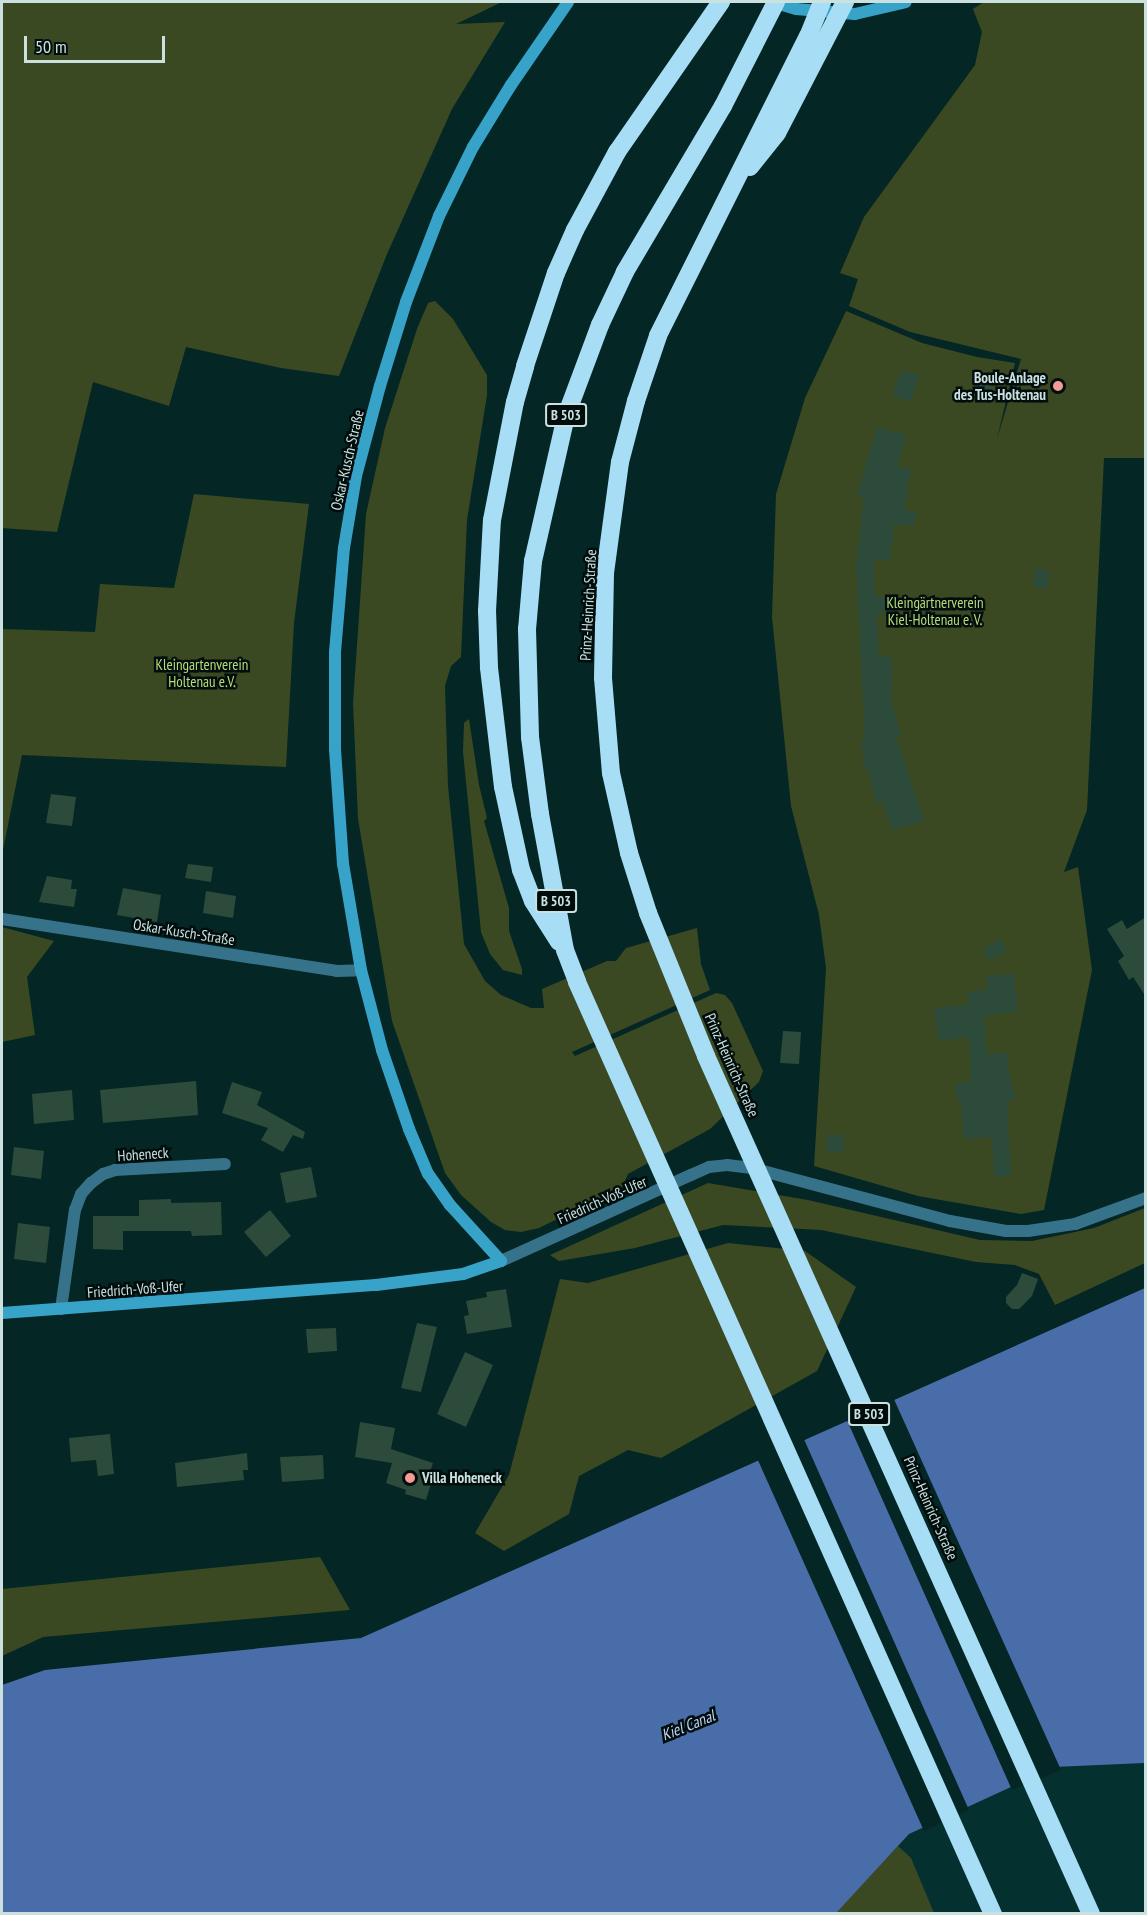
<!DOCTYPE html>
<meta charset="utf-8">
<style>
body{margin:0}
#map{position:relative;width:1147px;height:1915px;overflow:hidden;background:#042625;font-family:"PT Sans Narrow",sans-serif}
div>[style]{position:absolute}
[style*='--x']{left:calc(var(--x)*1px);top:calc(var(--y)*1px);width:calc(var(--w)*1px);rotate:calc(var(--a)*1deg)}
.built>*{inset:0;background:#043130}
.green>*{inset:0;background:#3b4922}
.water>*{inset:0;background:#496da8}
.pier>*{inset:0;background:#042625}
.building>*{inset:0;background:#2c4b3a}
.street>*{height:12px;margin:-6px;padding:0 6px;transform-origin:6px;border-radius:6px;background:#36738b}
.secondary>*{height:12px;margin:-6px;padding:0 6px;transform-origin:6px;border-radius:6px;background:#37a3c9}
.highway>*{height:18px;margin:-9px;padding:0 9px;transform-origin:9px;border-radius:9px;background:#a7def6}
.dots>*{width:16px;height:16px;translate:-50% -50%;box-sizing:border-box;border:3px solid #000d0c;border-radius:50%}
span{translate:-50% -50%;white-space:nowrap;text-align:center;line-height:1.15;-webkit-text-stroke:5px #000d0c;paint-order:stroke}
.shield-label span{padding:2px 4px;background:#000d0c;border:2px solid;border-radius:4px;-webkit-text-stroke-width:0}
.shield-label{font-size:14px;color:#cae1df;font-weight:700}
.poi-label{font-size:15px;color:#cae1df;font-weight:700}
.right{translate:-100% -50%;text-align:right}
.left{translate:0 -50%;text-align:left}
.street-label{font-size:15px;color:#cae1df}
.park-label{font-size:15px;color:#b8db77}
.water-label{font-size:16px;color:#bed3f5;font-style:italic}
.frame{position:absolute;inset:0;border:3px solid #cae1df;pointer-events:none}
.scale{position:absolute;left:24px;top:36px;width:141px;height:27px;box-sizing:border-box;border:3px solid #cae1df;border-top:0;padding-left:8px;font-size:18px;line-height:21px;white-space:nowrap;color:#cae1df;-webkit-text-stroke:4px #000d0c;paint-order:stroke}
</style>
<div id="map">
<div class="built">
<div style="clip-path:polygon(1145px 1763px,1145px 1913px,836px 1912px,909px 1834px,1054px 1767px)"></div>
</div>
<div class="green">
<div style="clip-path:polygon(2px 2px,502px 2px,456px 24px,505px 22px,452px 109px,387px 254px,339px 376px,281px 368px,186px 347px,169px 406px,93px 382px,57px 532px,2px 528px)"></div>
<div style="clip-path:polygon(984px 2px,1145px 2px,1145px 458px,1104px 458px,1087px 810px,1064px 872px,1078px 867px,1092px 970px,1044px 1210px,1021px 1214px,918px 1196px,814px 1166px,826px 968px,819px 915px,791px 806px,772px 617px,776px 494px,805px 398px,846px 311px,922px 343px,977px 357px,1015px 363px,997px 439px,1021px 359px,910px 332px,849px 306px,858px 279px,840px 273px,864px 217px,975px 65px,982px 32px,973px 9px)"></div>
<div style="clip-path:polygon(435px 301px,453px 319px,487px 375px,487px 395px,467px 520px,461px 657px,451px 666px,445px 686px,448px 786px,464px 944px,485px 981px,501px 995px,531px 1008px,544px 1008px,542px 989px,607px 961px,616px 961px,626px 948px,697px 928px,701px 964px,710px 990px,572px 1052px,575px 1056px,716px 993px,725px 995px,732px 1003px,763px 1071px,759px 1082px,710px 1129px,628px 1174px,622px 1187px,539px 1228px,521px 1232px,505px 1230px,491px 1222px,461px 1195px,445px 1173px,392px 1021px,358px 819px,353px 703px,366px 514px,385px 428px,417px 329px,428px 303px)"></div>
<div style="clip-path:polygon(194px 494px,309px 504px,294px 623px,286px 767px,22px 755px,2px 855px,2px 629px,95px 632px,100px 584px,174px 588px)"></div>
<div style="clip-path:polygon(469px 719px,479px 785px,487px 818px,484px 821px,509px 908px,509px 931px,522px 969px,522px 975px,503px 970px,490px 954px,481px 932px,463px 752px,464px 723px)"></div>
<div style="clip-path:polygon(2px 927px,54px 941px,27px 977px,35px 1035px,2px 1042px)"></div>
<div style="clip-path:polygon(708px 1183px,808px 1200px,980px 1240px,1032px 1241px,1094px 1228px,1145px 1208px,1145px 1263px,1055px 1305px,1039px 1274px,1015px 1265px,976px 1262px,821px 1230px,723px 1225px,635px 1248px,559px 1261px,550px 1255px)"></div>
<div style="clip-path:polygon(728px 1243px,805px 1251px,856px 1287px,817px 1371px,661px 1458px,628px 1450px,579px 1476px,569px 1514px,504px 1551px,475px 1533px,509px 1475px,560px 1279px,588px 1283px)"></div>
<div style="clip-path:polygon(320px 1557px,350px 1610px,43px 1637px,2px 1656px,2px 1589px)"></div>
<div style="clip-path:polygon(898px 1846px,911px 1858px,934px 1913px,838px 1914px,836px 1912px)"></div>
</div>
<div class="water">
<div style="clip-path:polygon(1145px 1288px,1145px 1763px,1054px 1767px,909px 1834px,837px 1912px,838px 1913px,2px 1913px,2px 1685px,45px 1670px,361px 1638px)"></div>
</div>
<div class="pier">
<div style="clip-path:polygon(893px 1397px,1061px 1770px,1012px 1790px,846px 1418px)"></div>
<div style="clip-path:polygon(803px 1437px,969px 1810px,924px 1831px,757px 1458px)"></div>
</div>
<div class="building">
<div style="clip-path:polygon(904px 371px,919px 375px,911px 402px,893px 396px,900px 373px)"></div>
<div style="clip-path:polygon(977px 379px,992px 383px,989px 397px,973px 393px)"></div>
<div style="clip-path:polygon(877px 428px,906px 434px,898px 467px,911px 469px,905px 510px,916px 511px,914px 526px,894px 524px,890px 561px,874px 559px,875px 597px,896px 597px,896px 613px,877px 613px,879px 657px,891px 656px,893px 691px,889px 691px,901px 736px,896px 737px,924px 821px,892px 830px,882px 802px,876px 803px,869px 773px,864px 764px,861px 741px,865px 740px,856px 565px,864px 496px,857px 495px)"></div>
<div style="clip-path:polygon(1034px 569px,1049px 570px,1048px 588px,1034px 588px)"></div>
<div style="clip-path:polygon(51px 794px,76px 797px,72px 826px,46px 823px)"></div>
<div style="clip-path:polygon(188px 864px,213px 867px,211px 882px,185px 878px)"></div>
<div style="clip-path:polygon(47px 876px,72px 880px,71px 889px,77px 889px,74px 907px,39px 902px)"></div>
<div style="clip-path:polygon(123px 888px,161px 895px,157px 922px,117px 915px)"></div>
<div style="clip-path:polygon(206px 891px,236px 896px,233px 918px,203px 913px)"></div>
<div style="clip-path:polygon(1146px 917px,1146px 997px,1133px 977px,1129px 980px,1118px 961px,1124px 956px,1107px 929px,1122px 920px,1127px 929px)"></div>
<div style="clip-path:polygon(1000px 939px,1007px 951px,990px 961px,983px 949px)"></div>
<div style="clip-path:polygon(1014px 974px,1018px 1011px,984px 1016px,987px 1055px,1006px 1052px,1015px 1101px,1007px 1101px,1011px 1176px,994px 1177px,992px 1137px,964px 1139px,961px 1100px,957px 1101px,955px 1084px,971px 1081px,969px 1037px,939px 1041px,934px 1008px,965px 1005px,969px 1003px,967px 992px,988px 990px,986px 976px)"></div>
<div style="clip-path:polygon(783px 1031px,801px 1032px,799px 1064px,780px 1063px)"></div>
<div style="clip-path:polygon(196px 1081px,198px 1115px,103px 1123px,100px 1090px)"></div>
<div style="clip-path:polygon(232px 1082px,262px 1092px,257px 1105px,305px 1132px,303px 1139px,293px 1135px,283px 1152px,261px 1140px,268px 1128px,222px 1113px)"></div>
<div style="clip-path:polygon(72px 1090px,74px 1120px,34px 1124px,32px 1094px)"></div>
<div style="clip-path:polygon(827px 1135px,843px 1135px,844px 1151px,827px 1152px)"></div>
<div style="clip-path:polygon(14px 1147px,44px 1151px,41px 1179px,11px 1175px)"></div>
<div style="clip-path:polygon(311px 1167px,317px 1197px,286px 1203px,280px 1173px)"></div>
<div style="clip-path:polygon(171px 1199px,171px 1203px,221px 1202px,222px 1235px,192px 1236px,191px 1231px,123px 1231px,123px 1250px,93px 1249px,93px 1216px,139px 1216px,139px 1200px)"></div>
<div style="clip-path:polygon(270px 1210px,291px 1236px,266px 1257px,244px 1232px)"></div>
<div style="clip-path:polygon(18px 1223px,50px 1227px,46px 1263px,14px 1259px)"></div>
<div style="clip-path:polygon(1022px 1273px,1038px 1279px,1032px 1296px,1019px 1309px,1012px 1309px,1006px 1303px,1006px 1297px,1017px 1285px)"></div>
<div style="clip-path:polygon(506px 1289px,512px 1327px,467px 1334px,464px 1316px,469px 1315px,466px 1301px,487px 1297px,486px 1292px)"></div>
<div style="clip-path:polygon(417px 1323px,437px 1327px,421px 1392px,401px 1388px)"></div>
<div style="clip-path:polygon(336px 1328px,337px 1351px,308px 1353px,306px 1329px)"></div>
<div style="clip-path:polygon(465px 1352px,493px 1365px,466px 1427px,437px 1414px)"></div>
<div style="clip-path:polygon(360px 1422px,395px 1428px,391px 1449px,433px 1463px,430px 1472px,434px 1474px,426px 1500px,405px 1494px,406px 1490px,386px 1483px,392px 1463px,355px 1457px)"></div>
<div style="clip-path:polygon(110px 1434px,114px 1474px,98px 1476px,96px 1460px,71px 1462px,69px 1438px)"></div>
<div style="clip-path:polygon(247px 1453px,248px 1470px,243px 1470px,244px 1480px,177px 1487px,175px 1463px)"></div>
<div style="clip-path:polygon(323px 1455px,324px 1479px,282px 1482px,280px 1457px)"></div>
</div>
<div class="street">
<div style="--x:2;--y:919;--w:339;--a:8.8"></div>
<div style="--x:337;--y:971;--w:24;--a:-2"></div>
<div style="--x:501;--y:1261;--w:209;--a:-24.4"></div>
<div style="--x:691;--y:1175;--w:20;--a:-24"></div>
<div style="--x:709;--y:1167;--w:18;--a:-6"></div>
<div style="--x:727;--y:1165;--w:25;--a:7"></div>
<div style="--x:752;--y:1168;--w:205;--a:15"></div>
<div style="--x:950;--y:1221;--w:57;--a:10.1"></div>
<div style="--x:1006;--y:1231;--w:22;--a:0"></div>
<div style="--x:1028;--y:1231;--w:48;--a:-8.5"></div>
<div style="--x:1075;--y:1224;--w:76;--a:-20.1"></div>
<div style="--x:61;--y:1309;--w:100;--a:-82"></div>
<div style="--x:75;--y:1210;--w:17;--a:-69"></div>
<div style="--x:81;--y:1194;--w:15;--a:-48"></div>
<div style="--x:91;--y:1183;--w:15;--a:-37"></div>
<div style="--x:103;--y:1174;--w:13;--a:-18"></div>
<div style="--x:115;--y:1170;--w:110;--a:-3.1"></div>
</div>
<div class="secondary">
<div style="--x:772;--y:2;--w:25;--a:16"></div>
<div style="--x:796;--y:9;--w:59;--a:4.8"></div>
<div style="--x:855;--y:14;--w:52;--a:-13.2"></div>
<div style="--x:2;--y:1313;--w:375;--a:-4.3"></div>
<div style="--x:376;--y:1285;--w:88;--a:-7.2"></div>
<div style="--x:463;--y:1274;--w:40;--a:-18.9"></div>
<div style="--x:501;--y:1261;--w:76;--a:-132.3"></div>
<div style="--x:450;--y:1205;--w:38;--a:-125"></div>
<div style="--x:428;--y:1174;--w:49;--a:-112.9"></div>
<div style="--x:409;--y:1129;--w:83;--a:-108.9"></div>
<div style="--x:382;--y:1050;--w:83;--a:-104.7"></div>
<div style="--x:361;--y:970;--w:108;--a:-99.6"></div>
<div style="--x:343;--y:864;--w:115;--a:-94"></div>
<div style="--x:335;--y:749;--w:97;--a:-90"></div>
<div style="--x:335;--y:652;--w:104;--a:-85.1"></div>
<div style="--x:344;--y:548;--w:73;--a:-80.5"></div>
<div style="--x:356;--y:476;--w:93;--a:-75.1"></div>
<div style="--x:380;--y:386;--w:88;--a:-72.8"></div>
<div style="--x:406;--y:302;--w:92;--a:-69"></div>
<div style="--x:439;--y:216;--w:77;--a:-63.8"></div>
<div style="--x:473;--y:147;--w:73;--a:-58.5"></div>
<div style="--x:511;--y:85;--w:101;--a:-55.5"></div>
</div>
<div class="highway">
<div style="--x:776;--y:2;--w:117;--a:117"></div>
<div style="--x:723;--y:106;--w:193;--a:120.6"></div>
<div style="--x:625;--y:272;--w:59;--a:115.3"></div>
<div style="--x:600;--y:325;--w:97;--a:110.5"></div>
<div style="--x:566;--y:416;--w:149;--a:102.8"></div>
<div style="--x:533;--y:561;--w:68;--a:95"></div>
<div style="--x:527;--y:629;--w:108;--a:88.4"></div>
<div style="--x:530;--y:737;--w:78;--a:82.6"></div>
<div style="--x:540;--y:814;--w:138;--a:79.6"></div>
<div style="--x:565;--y:950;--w:34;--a:69"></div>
<div style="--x:577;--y:982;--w:1021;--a:65.95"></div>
<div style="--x:822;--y:2;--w:37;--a:112"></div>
<div style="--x:808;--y:36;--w:335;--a:116.6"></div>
<div style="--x:658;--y:336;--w:69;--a:108.7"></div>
<div style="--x:636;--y:401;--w:63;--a:104.7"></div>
<div style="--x:620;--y:462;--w:112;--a:97.7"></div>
<div style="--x:605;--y:573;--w:105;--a:91.1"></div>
<div style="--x:603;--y:678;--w:95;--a:85.2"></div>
<div style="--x:611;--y:773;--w:82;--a:77.3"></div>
<div style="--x:629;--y:853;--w:63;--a:72.4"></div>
<div style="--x:648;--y:913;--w:154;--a:67.9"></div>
<div style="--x:706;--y:1056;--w:940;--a:65.83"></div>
<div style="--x:750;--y:167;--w:43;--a:-51.5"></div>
<div style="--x:777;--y:133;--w:148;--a:-62.6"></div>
<div style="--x:559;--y:942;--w:49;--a:-122.4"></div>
<div style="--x:533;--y:901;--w:33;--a:-111"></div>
<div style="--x:521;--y:870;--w:85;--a:-102.2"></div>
<div style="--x:503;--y:787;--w:121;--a:-96.7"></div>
<div style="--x:489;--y:667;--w:56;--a:-92"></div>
<div style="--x:487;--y:611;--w:91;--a:-86.9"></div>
<div style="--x:492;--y:520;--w:120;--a:-79"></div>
<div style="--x:515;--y:402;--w:37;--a:-74"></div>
<div style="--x:525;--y:366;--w:98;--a:-71.6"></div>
<div style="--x:556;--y:273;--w:47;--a:-66.2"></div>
<div style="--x:575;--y:230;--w:89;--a:-61.7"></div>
<div style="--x:617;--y:152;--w:183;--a:-55.3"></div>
</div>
<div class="dots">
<div style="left:1058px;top:386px;background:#f59b96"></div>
<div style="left:410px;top:1478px;background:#f59b96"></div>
</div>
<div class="shield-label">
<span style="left:566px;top:415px">B 503</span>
<span style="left:556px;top:901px">B 503</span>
<span style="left:869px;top:1414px">B 503</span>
</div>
<div class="poi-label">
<span class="right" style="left:1046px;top:386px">Boule-Anlage<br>des Tus-Holtenau</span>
<span class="left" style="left:422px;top:1478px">Villa Hoheneck</span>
</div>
<div class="street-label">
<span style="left:347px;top:460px;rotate:-77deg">Oskar-Kusch-Straße</span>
<span style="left:588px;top:605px;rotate:-87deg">Prinz-Heinrich-Straße</span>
<span style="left:184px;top:932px;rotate:9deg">Oskar-Kusch-Straße</span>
<span style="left:732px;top:1065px;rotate:66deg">Prinz-Heinrich-Straße</span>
<span style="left:143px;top:1154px;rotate:-4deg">Hoheneck</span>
<span style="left:602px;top:1200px;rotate:-24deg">Friedrich-Voß-Ufer</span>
<span style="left:135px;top:1289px;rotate:-4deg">Friedrich-Voß-Ufer</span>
<span style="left:931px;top:1508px;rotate:66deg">Prinz-Heinrich-Straße</span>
</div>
<div class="park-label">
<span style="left:935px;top:611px">Kleingärtnerverein<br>Kiel-Holtenau e. V.</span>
<span style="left:202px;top:673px">Kleingartenverein<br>Holtenau e.V.</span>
</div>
<div class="water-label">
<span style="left:688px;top:1725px;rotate:-22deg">Kiel Canal</span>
</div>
<div class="frame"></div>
<div class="scale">50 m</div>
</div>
